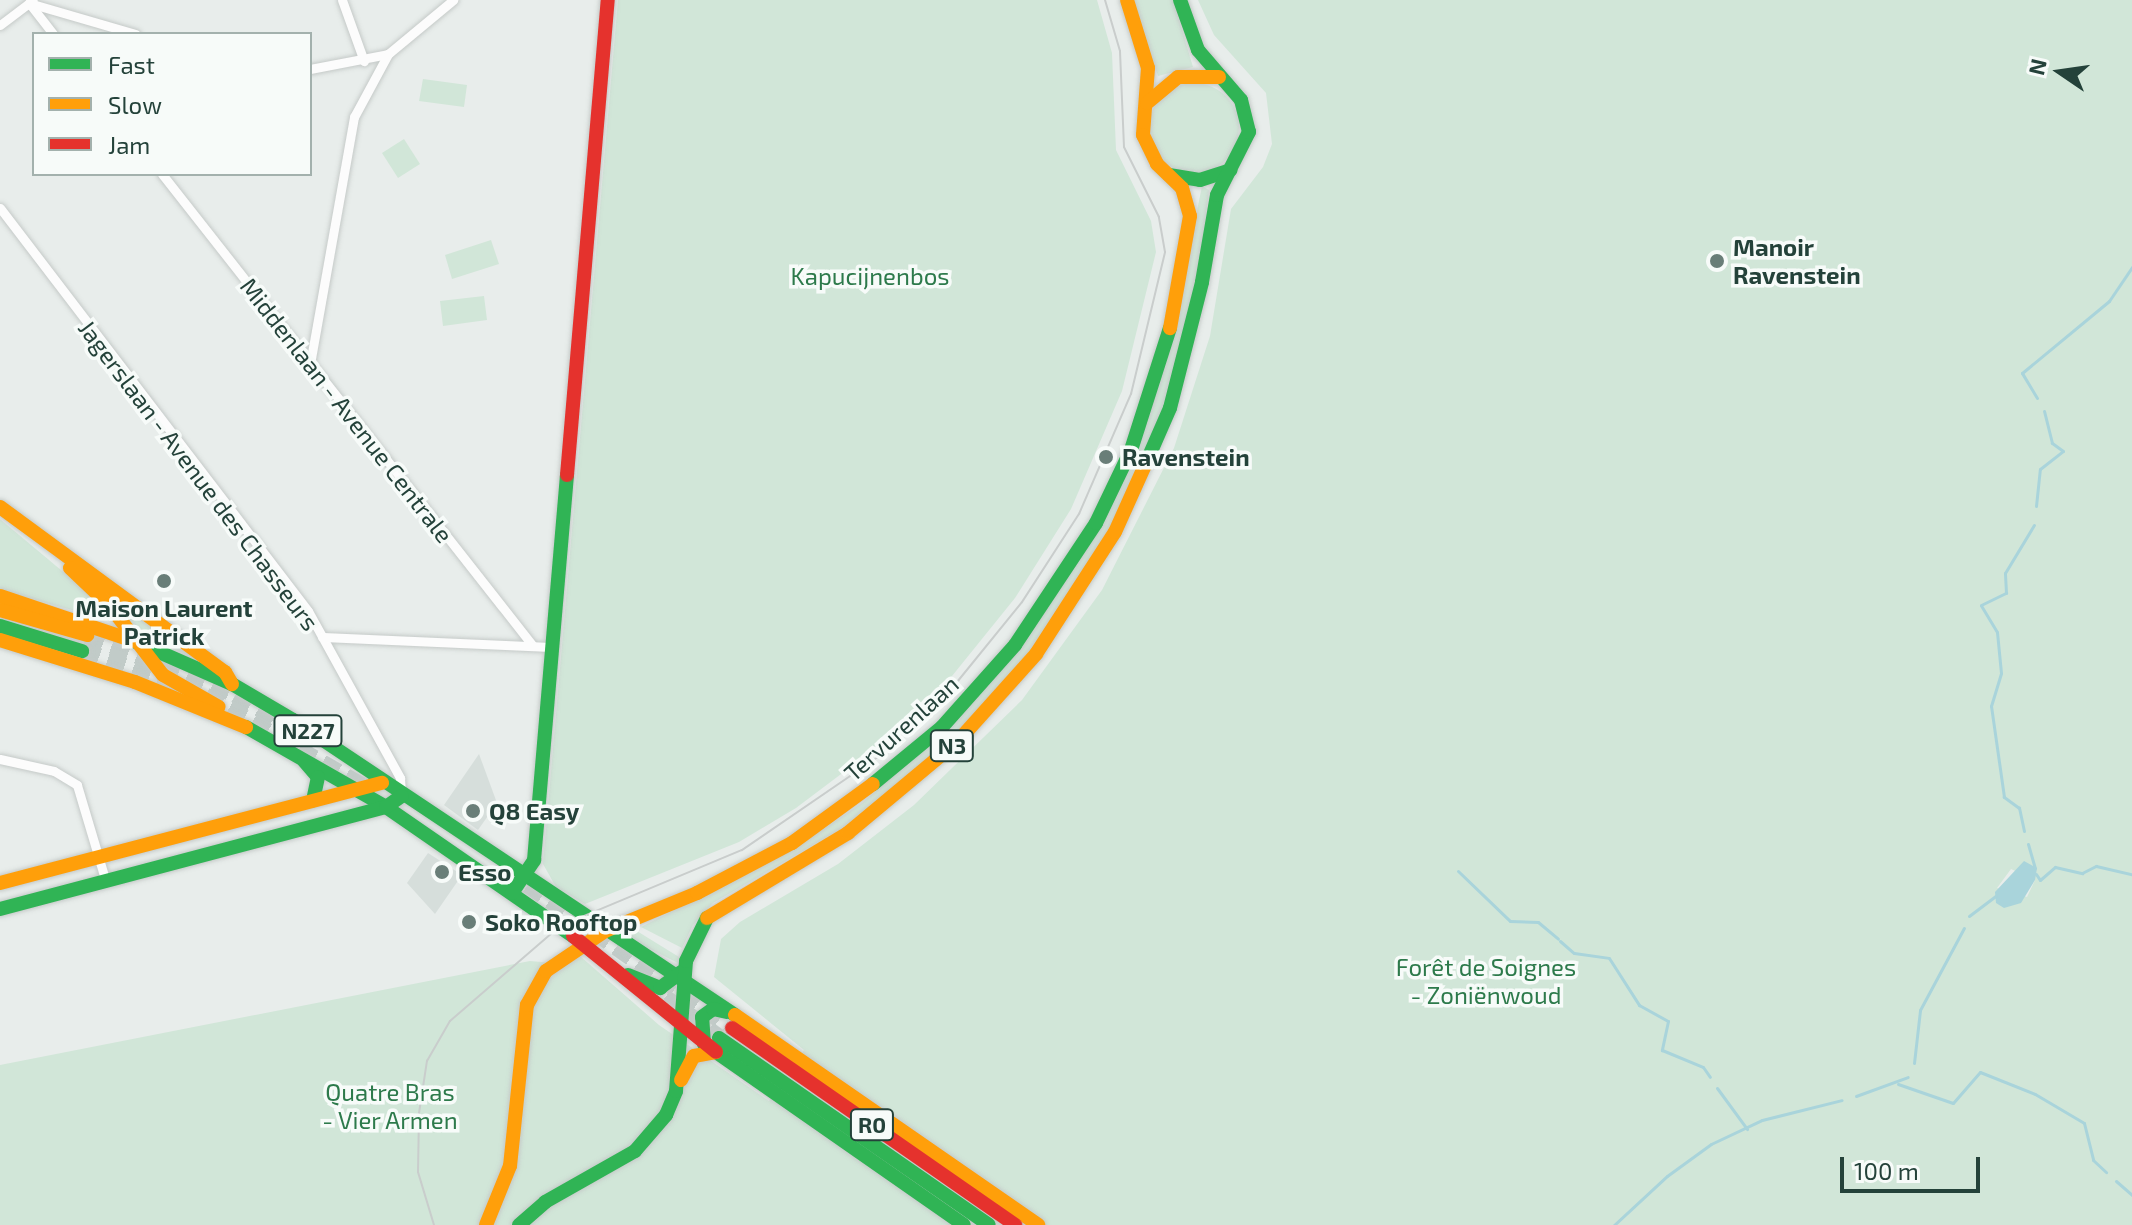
<!DOCTYPE html>
<meta charset="utf-8">
<style>
body{margin:0}
#map{position:relative;width:2132px;height:1225px;overflow:hidden;background:#e8edeb;font-family:"Exo 2",sans-serif}
div>[style]{position:absolute}
[style*='--x']{left:calc(var(--x)*1px);top:calc(var(--y)*1px);width:calc(var(--w)*1px);rotate:calc(var(--a)*1deg)}
.built>*{inset:0;background:#d6dedb}
.green>*{inset:0;background:#d1e6d8}
.round{border-radius:50%}
.water>*{inset:0;background:#a9d4db}
.stream>*{height:3px;margin:-1.5px;padding:0 1.5px;transform-origin:1.5px;border-radius:1.5px;background:#a9d4db}
.highway-tunnel>*{height:18px;margin-top:-9px;transform-origin:0;background:repeating-linear-gradient(90deg,#c1cbc8 0 18px,transparent 0 27px)}
.roads{filter:drop-shadow(0 0 2px #c5cac8) drop-shadow(0 0 2px #c5cac8)}
.street>*{height:9px;margin:-4.5px;padding:0 4.5px;transform-origin:4.5px;border-radius:4.5px;background:#fcfcfc}
.fast>*{height:14px;margin:-7px;padding:0 7px;transform-origin:7px;border-radius:7px;background:#30b455}
.slow>*{height:14px;margin:-7px;padding:0 7px;transform-origin:7px;border-radius:7px;background:#ff9f0a}
.jam>*{height:14px;margin:-7px;padding:0 7px;transform-origin:7px;border-radius:7px;background:#e5322d}
.tram>*{height:2px;margin:-1px;padding:0 1px;transform-origin:1px;border-radius:1px;background:#c9cdcc}
.dots>*{width:22px;height:22px;translate:-50% -50%;box-sizing:border-box;border:4px solid #f7fbf9;border-radius:50%}
span{translate:-50% -50%;white-space:nowrap;text-align:center;line-height:1.15;-webkit-text-stroke:7px #f7fbf9;paint-order:stroke}
.shield-label span{padding:2px 6px;background:#f7fbf9;border:2px solid;border-radius:6px;-webkit-text-stroke-width:0}
.shield-label{font-size:22px;color:#24423a;font-weight:700}
.poi-label{font-size:24px;color:#24423a;font-weight:700}
.left{translate:0 -50%;text-align:left}
.park-label{font-size:24px;color:#2d7a4b}
.street-label{font-size:24px;color:#24423a}
.legend{position:absolute;left:32px;top:32px;width:280px;height:144px;box-sizing:border-box;background:#f7fbf9;border:2px solid #a3b1ad;margin:0;padding:10px 14px;list-style:none;font-size:24px;color:#24423a}
.legend li{display:flex;align-items:center;gap:16px;height:40px}
.legend b{width:40px;border:2px solid #a3b1ad}
.north{position:absolute;left:2020px;top:32px;width:80px;height:80px;-webkit-text-stroke:6px #f7fbf9;paint-order:stroke;rotate:283deg;font-size:22px;font-weight:700;line-height:32px;text-align:center;color:#24423a}
.north::after{content:'';display:block;margin:auto;width:28px;height:36px;background:#24423a;clip-path:polygon(50% 0,100% 100%,50% 72%,0 100%)}
.scale{position:absolute;left:1840px;top:1157px;width:140px;height:36px;box-sizing:border-box;border:4px solid #24423a;border-top:0;padding-left:10px;font-size:24px;line-height:28px;white-space:nowrap;color:#24423a;-webkit-text-stroke:6px #f7fbf9;paint-order:stroke}
</style>
<div id="map">
<div class="built">
<div style="clip-path:polygon(479px 754px,497px 803px,478px 830px,444px 805px)"></div>
<div style="clip-path:polygon(428px 853px,462px 875px,435px 914px,407px 883px)"></div>
</div>
<div class="green">
<div style="clip-path:polygon(618px 0,1097px 0,1112px 53px,1116px 150px,1151px 221px,1156px 252px,1122px 391px,1071px 509px,1015px 598px,948px 681px,873px 750px,796px 808px,739px 842px,585px 904px,556px 887px,543px 864px)"></div>
<div style="clip-path:polygon(1133px 0,1173px 0,1193px 67px,1158px 76px)"></div>
<div style="clip-path:polygon(evenodd,1198px 0,2132px 0,2132px 1225px,0 1225px,0 1065px,530px 961px,564px 964px,580px 956px,659px 1025px,769px 1101px,804px 1050px,714px 977px,721px 939px,740px 922px,838px 864px,914px 805px,1022px 700px,1102px 590px,1174px 448px,1210px 336px,1231px 209px,1263px 167px,1272px 144px,1266px 93px,1214px 35px,1198px 0,2011px 869px,2035px 880px,2027px 897px,1997px 888px,2011px 869px)"></div>
<div style="clip-path:polygon(423px 79px,467px 85px,464px 107px,419px 101px)"></div>
<div class="round" style="left:1149px;top:83px;width:90px;height:90px"></div>
<div style="clip-path:polygon(404px 139px,420px 164px,398px 178px,382px 153px)"></div>
<div style="clip-path:polygon(1202px 186px,1209px 190px,1200px 264px,1159px 421px,1106px 537px,1041px 638px,954px 737px,849px 824px,713px 903px,693px 925px,682px 948px,641px 927px,789px 852px,862px 803px,956px 721px,1028px 639px,1107px 514px,1166px 365px)"></div>
<div style="clip-path:polygon(491px 240px,499px 264px,452px 279px,445px 255px)"></div>
<div style="clip-path:polygon(484px 296px,487px 320px,443px 326px,440px 301px)"></div>
<div style="clip-path:polygon(0 519px,92px 596px,111px 621px,0 590px)"></div>
<div style="clip-path:polygon(106px 592px,188px 654px,188px 655px,141px 637px)"></div>
<div style="clip-path:polygon(632px 928px,679px 957px,678px 963px,626px 937px)"></div>
</div>
<div class="water">
<div style="clip-path:polygon(2024px 861px,2037px 868px,2035px 880px,2021px 903px,2004px 908px,1996px 903px,1995px 892px)"></div>
</div>
<div class="stream">
<div style="--x:2037;--y:398;--w:29;--a:-121"></div>
<div style="--x:2022;--y:373;--w:113;--a:-39.6"></div>
<div style="--x:2109;--y:301;--w:41;--a:-55.9"></div>
<div style="--x:2036;--y:506;--w:37;--a:-84"></div>
<div style="--x:2040;--y:469;--w:29;--a:-38"></div>
<div style="--x:2063;--y:451;--w:14;--a:-144"></div>
<div style="--x:2052;--y:443;--w:33;--a:-104"></div>
<div style="--x:2024;--y:831;--w:24;--a:-102"></div>
<div style="--x:2019;--y:808;--w:19;--a:-144"></div>
<div style="--x:2004;--y:797;--w:92;--a:-98.1"></div>
<div style="--x:1991;--y:706;--w:34;--a:-73"></div>
<div style="--x:2001;--y:673;--w:41;--a:-95.6"></div>
<div style="--x:1997;--y:632;--w:31;--a:-121"></div>
<div style="--x:1981;--y:605;--w:28;--a:-26"></div>
<div style="--x:2006;--y:593;--w:20;--a:-93"></div>
<div style="--x:2005;--y:573;--w:56;--a:-58.9"></div>
<div style="--x:2028;--y:844;--w:25;--a:74"></div>
<div style="--x:1458;--y:871;--w:72;--a:43.9"></div>
<div style="--x:1510;--y:921;--w:28;--a:2"></div>
<div style="--x:1538;--y:922;--w:26;--a:40"></div>
<div style="--x:2036;--y:874;--w:7;--a:56"></div>
<div style="--x:2040;--y:880;--w:20;--a:-41"></div>
<div style="--x:2055;--y:867;--w:28;--a:13"></div>
<div style="--x:2082;--y:873;--w:16;--a:-27"></div>
<div style="--x:2096;--y:866;--w:37;--a:13"></div>
<div style="--x:1969;--y:916;--w:34;--a:-37"></div>
<div style="--x:1560;--y:941;--w:18;--a:41"></div>
<div style="--x:1574;--y:953;--w:35;--a:8"></div>
<div style="--x:1609;--y:958;--w:56;--a:57.4"></div>
<div style="--x:1639;--y:1005;--w:33;--a:29"></div>
<div style="--x:1668;--y:1021;--w:30;--a:102"></div>
<div style="--x:1662;--y:1050;--w:44;--a:22.5"></div>
<div style="--x:1703;--y:1067;--w:12;--a:55"></div>
<div style="--x:1914;--y:1063;--w:53;--a:-83.5"></div>
<div style="--x:1920;--y:1010;--w:93;--a:-61.8"></div>
<div style="--x:1898;--y:1084;--w:58;--a:19.1"></div>
<div style="--x:1953;--y:1103;--w:41;--a:-48.9"></div>
<div style="--x:1980;--y:1072;--w:59;--a:21.8"></div>
<div style="--x:2035;--y:1094;--w:57;--a:30.6"></div>
<div style="--x:2084;--y:1123;--w:38;--a:76"></div>
<div style="--x:2093;--y:1160;--w:18;--a:43"></div>
<div style="--x:1717;--y:1088;--w:51;--a:53.8"></div>
<div style="--x:1856;--y:1096;--w:55;--a:-20.1"></div>
<div style="--x:2116;--y:1181;--w:21;--a:41"></div>
<div style="--x:1614;--y:1225;--w:72;--a:-42.8"></div>
<div style="--x:1667;--y:1176;--w:54;--a:-36"></div>
<div style="--x:1711;--y:1144;--w:56;--a:-25.2"></div>
<div style="--x:1762;--y:1120;--w:82;--a:-14"></div>
</div>
<div class="highway-tunnel">
<div style="--x:87;--y:635;--w:160;--a:21.6"></div>
<div style="--x:236;--y:694;--w:93;--a:31"></div>
<div style="--x:82;--y:651;--w:101;--a:19.7"></div>
<div style="--x:205;--y:696;--w:190;--a:29.9"></div>
<div style="--x:506;--y:869;--w:271;--a:35.1"></div>
<div style="--x:643;--y:982;--w:94;--a:36.4"></div>
</div>
<div class="roads">
<div class="street">
<div style="--x:342;--y:0;--w:65;--a:70.2"></div>
<div style="--x:29;--y:3;--w:111;--a:16.2"></div>
<div style="--x:29;--y:3;--w:39;--a:52"></div>
<div style="--x:0;--y:25;--w:41;--a:-37.1"></div>
<div style="--x:310;--y:69;--w:79;--a:-10.9"></div>
<div style="--x:162;--y:174;--w:600;--a:51.83"></div>
<div style="--x:0;--y:208;--w:507;--a:52.61"></div>
<div style="--x:308;--y:611;--w:191;--a:61.1"></div>
<div style="--x:400;--y:778;--w:15;--a:86"></div>
<div style="--x:310;--y:364;--w:251;--a:-79.9"></div>
<div style="--x:354;--y:117;--w:72;--a:-61.6"></div>
<div style="--x:388;--y:54;--w:85;--a:-39.7"></div>
<div style="--x:322;--y:637;--w:230;--a:2.5"></div>
<div style="--x:0;--y:759;--w:55;--a:12.5"></div>
<div style="--x:54;--y:771;--w:27;--a:31"></div>
<div style="--x:77;--y:785;--w:101;--a:73.4"></div>
</div>
<div class="fast">
<div style="--x:1169;--y:175;--w:31;--a:9"></div>
<div style="--x:1200;--y:180;--w:32;--a:-18"></div>
<div style="--x:1146;--y:463;--w:60;--a:-66.4"></div>
<div style="--x:1170;--y:408;--w:130;--a:-75.7"></div>
<div style="--x:1202;--y:282;--w:88;--a:-80.2"></div>
<div style="--x:1217;--y:195;--w:71;--a:-63.1"></div>
<div style="--x:1249;--y:132;--w:33;--a:-104"></div>
<div style="--x:1241;--y:100;--w:66;--a:-130.7"></div>
<div style="--x:1198;--y:50;--w:53;--a:-109.8"></div>
<div style="--x:0;--y:626;--w:86;--a:17"></div>
<div style="--x:134;--y:641;--w:107;--a:23.7"></div>
<div style="--x:232;--y:684;--w:71;--a:30.5"></div>
<div style="--x:293;--y:720;--w:531;--a:33.72"></div>
<div style="--x:246;--y:727;--w:161;--a:29.7"></div>
<div style="--x:386;--y:807;--w:227;--a:34.6"></div>
<div style="--x:304;--y:761;--w:21;--a:49"></div>
<div style="--x:318;--y:777;--w:24;--a:102"></div>
<div style="--x:873;--y:784;--w:89;--a:-39.6"></div>
<div style="--x:942;--y:727;--w:110;--a:-48.3"></div>
<div style="--x:1015;--y:645;--w:146;--a:-56.4"></div>
<div style="--x:1096;--y:523;--w:81;--a:-64.4"></div>
<div style="--x:1131;--y:450;--w:128;--a:-72.3"></div>
<div style="--x:512;--y:893;--w:40;--a:-56"></div>
<div style="--x:534;--y:860;--w:386;--a:-85.1"></div>
<div style="--x:0;--y:909;--w:399;--a:-14.8"></div>
<div style="--x:386;--y:807;--w:19;--a:-35"></div>
<div style="--x:628;--y:975;--w:35;--a:22"></div>
<div style="--x:660;--y:988;--w:26;--a:-37"></div>
<div style="--x:719;--y:1038;--w:328;--a:34.7"></div>
<div style="--x:704;--y:1044;--w:27;--a:-94"></div>
<div style="--x:702;--y:1017;--w:14;--a:-36"></div>
<div style="--x:713;--y:1009;--w:14;--a:12"></div>
<div style="--x:716;--y:1052;--w:302;--a:34.9"></div>
<div style="--x:519;--y:1225;--w:35;--a:-41"></div>
<div style="--x:545;--y:1202;--w:103;--a:-29.5"></div>
<div style="--x:635;--y:1151;--w:48;--a:-49.3"></div>
<div style="--x:666;--y:1115;--w:26;--a:-67"></div>
<div style="--x:676;--y:1091;--w:130;--a:-85.6"></div>
<div style="--x:686;--y:961;--w:48;--a:-64"></div>
</div>
<div class="slow">
<div style="--x:1127;--y:0;--w:71;--a:72.8"></div>
<div style="--x:1148;--y:68;--w:67;--a:94.3"></div>
<div style="--x:1143;--y:135;--w:32;--a:64"></div>
<div style="--x:1157;--y:164;--w:35;--a:44"></div>
<div style="--x:1182;--y:188;--w:29;--a:74"></div>
<div style="--x:1190;--y:216;--w:114;--a:100.1"></div>
<div style="--x:1147;--y:103;--w:40;--a:-40"></div>
<div style="--x:1178;--y:77;--w:41;--a:0"></div>
<div style="--x:0;--y:507;--w:279;--a:36.3"></div>
<div style="--x:225;--y:672;--w:14;--a:60"></div>
<div style="--x:70;--y:568;--w:54;--a:43.5"></div>
<div style="--x:109;--y:605;--w:88;--a:52.4"></div>
<div style="--x:163;--y:675;--w:64;--a:29.7"></div>
<div style="--x:0;--y:596;--w:141;--a:18.6"></div>
<div style="--x:0;--y:610;--w:91;--a:16"></div>
<div style="--x:0;--y:640;--w:141;--a:17.3"></div>
<div style="--x:135;--y:682;--w:120;--a:22.1"></div>
<div style="--x:0;--y:883;--w:395;--a:-14.7"></div>
<div style="--x:707;--y:918;--w:165;--a:-31.1"></div>
<div style="--x:848;--y:833;--w:143;--a:-39.9"></div>
<div style="--x:958;--y:741;--w:117;--a:-48.1"></div>
<div style="--x:1036;--y:654;--w:145;--a:-57.1"></div>
<div style="--x:1115;--y:532;--w:76;--a:-65.8"></div>
<div style="--x:735;--y:1015;--w:369;--a:34.7"></div>
<div style="--x:681;--y:1080;--w:27;--a:-62"></div>
<div style="--x:694;--y:1056;--w:22;--a:-10"></div>
<div style="--x:486;--y:1225;--w:64;--a:-67.9"></div>
<div style="--x:510;--y:1166;--w:162;--a:-84"></div>
<div style="--x:527;--y:1005;--w:39;--a:-61"></div>
<div style="--x:546;--y:971;--w:71;--a:-34.1"></div>
<div style="--x:605;--y:931;--w:100;--a:-22.4"></div>
<div style="--x:697;--y:893;--w:107;--a:-27.8"></div>
<div style="--x:792;--y:843;--w:100;--a:-36.1"></div>
</div>
<div class="jam">
<div style="--x:567;--y:475;--w:477;--a:-85.1"></div>
<div style="--x:573;--y:936;--w:184;--a:39"></div>
<div style="--x:732;--y:1028;--w:345;--a:34.8"></div>
</div>
</div>
<div class="tram">
<div style="--x:434;--y:1225;--w:55;--a:-106.8"></div>
<div style="--x:418;--y:1172;--w:59;--a:-89"></div>
<div style="--x:419;--y:1113;--w:53;--a:-81.3"></div>
<div style="--x:427;--y:1061;--w:46;--a:-60.1"></div>
<div style="--x:450;--y:1021;--w:145;--a:-40.8"></div>
<div style="--x:560;--y:926;--w:197;--a:-22.7"></div>
<div style="--x:742;--y:850;--w:165;--a:-34.4"></div>
<div style="--x:878;--y:757;--w:103;--a:-43"></div>
<div style="--x:953;--y:687;--w:109;--a:-50.9"></div>
<div style="--x:1022;--y:602;--w:105;--a:-57.1"></div>
<div style="--x:1079;--y:514;--w:131;--a:-66.6"></div>
<div style="--x:1131;--y:394;--w:146;--a:-76.5"></div>
<div style="--x:1165;--y:252;--w:36;--a:-100"></div>
<div style="--x:1159;--y:217;--w:78;--a:-116.6"></div>
<div style="--x:1124;--y:147;--w:96;--a:-92.4"></div>
<div style="--x:1120;--y:51;--w:53;--a:-106.4"></div>
</div>
<div class="dots">
<div style="left:1717px;top:261px;background:#697e78"></div>
<div style="left:1106px;top:457px;background:#697e78"></div>
<div style="left:164px;top:581px;background:#697e78"></div>
<div style="left:473px;top:811px;background:#697e78"></div>
<div style="left:442px;top:872px;background:#697e78"></div>
<div style="left:469px;top:922px;background:#697e78"></div>
</div>
<div class="shield-label">
<span style="left:308px;top:731px">N227</span>
<span style="left:952px;top:746px">N3</span>
<span style="left:872px;top:1125px">R0</span>
</div>
<div class="poi-label">
<span class="left" style="left:1733px;top:261px">Manoir<br>Ravenstein</span>
<span class="left" style="left:1122px;top:457px">Ravenstein</span>
<span style="left:164px;top:622px">Maison Laurent<br>Patrick</span>
<span class="left" style="left:489px;top:811px">Q8 Easy</span>
<span class="left" style="left:458px;top:872px">Esso</span>
<span class="left" style="left:485px;top:922px">Soko Rooftop</span>
</div>
<div class="park-label">
<span style="left:870px;top:276px">Kapucijnenbos</span>
<span style="left:1486px;top:981px">Forêt de Soignes<br>- Zoniënwoud</span>
<span style="left:390px;top:1106px">Quatre Bras<br>- Vier Armen</span>
</div>
<div class="street-label">
<span style="left:347px;top:410px;rotate:52deg">Middenlaan - Avenue Centrale</span>
<span style="left:199px;top:475px;rotate:53deg">Jagerslaan - Avenue des Chasseurs</span>
<span style="left:901px;top:728px;rotate:-42deg">Tervurenlaan</span>
</div>
<ul class="legend">
<li><b style="height:10px;background:#30b455"></b>Fast</li>
<li><b style="height:10px;background:#ff9f0a"></b>Slow</li>
<li><b style="height:10px;background:#e5322d"></b>Jam</li>
</ul>
<div class="north">N</div>
<div class="scale">100 m</div>
</div>
